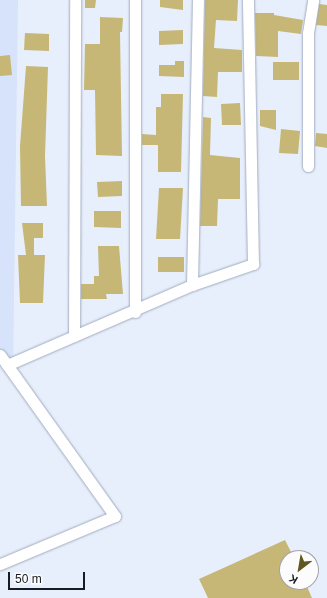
<!DOCTYPE html>
<style>
body{margin:0}
#map{position:relative;width:327px;height:598px;overflow:hidden;background:#e8effc;font-family:Helvetica,sans-serif}
div>[style]{position:absolute}
[style*='--x']{left:calc(var(--x)*1px);top:calc(var(--y)*1px);width:calc(var(--w)*1px);rotate:calc(var(--a)*1deg)}
.built>*{inset:0;background:#d7e3fa}
.building>*{inset:0;background:#c6b776}
.roads{filter:drop-shadow(0 0 1px #a0abbf) drop-shadow(0 0 1px #a0abbf)}
.minor>*{height:11px;margin:-5.5px;padding:0 5.5px;transform-origin:5.5px;border-radius:5.5px;background:#fff}
span{translate:-50% -50%;white-space:nowrap;text-align:center;line-height:1.15;-webkit-text-stroke:4px #fcfcfc;paint-order:stroke}
.north{position:absolute;left:279px;top:550px;width:40px;height:40px;box-sizing:border-box;background:#fcfcfc;border:1px solid #a0a2a5;border-radius:50%;rotate:211deg;font-size:11px;font-weight:700;line-height:16px;text-align:center;color:#171b23}
.north::after{content:'';display:block;margin:auto;width:14px;height:18px;background:#625623;clip-path:polygon(50% 0,100% 100%,50% 72%,0 100%)}
.scale{position:absolute;left:8px;top:572px;width:77px;height:18px;box-sizing:border-box;border:2px solid #171b23;border-top:0;padding-left:5px;font-size:12px;line-height:14px;white-space:nowrap;color:#171b23;-webkit-text-stroke:3px #fcfcfc;paint-order:stroke}
</style>
<div id="map">
<div class="built">
<div style="clip-path:polygon(0 0,18px 0,13px 373px,0 365px)"></div>
</div>
<div class="building">
<div style="clip-path:polygon(85px 0,96px 0,95px 8px,85px 8px)"></div>
<div style="clip-path:polygon(160px 0,183px 0,183px 10px,160px 7px)"></div>
<div style="clip-path:polygon(205px 0,238px 0,237px 21px,216px 20px,214px 48px,242px 50px,242px 72px,218px 72px,217px 97px,203px 96px)"></div>
<div style="clip-path:polygon(319px 4px,327px 5px,327px 26px,316px 25px)"></div>
<div style="clip-path:polygon(255px 13px,274px 13px,274px 15px,303px 20px,301px 34px,278px 31px,278px 57px,256px 56px)"></div>
<div style="clip-path:polygon(100px 17px,123px 18px,122px 32px,120px 32px,122px 156px,96px 155px,95px 90px,84px 90px,85px 44px,100px 44px)"></div>
<div style="clip-path:polygon(183px 30px,183px 44px,159px 45px,159px 31px)"></div>
<div style="clip-path:polygon(25px 33px,49px 34px,49px 51px,24px 50px)"></div>
<div style="clip-path:polygon(10px 55px,12px 75px,0 76px,0 56px)"></div>
<div style="clip-path:polygon(175px 61px,184px 61px,184px 77px,159px 76px,159px 65px,175px 65px)"></div>
<div style="clip-path:polygon(273px 62px,299px 62px,299px 80px,273px 80px)"></div>
<div style="clip-path:polygon(26px 66px,48px 67px,45px 156px,47px 206px,21px 206px,20px 146px)"></div>
<div style="clip-path:polygon(161px 94px,183px 94px,181px 172px,158px 172px,158px 145px,142px 145px,142px 134px,156px 135px,156px 107px,161px 107px)"></div>
<div style="clip-path:polygon(240px 103px,241px 125px,222px 125px,221px 104px)"></div>
<div style="clip-path:polygon(260px 110px,276px 110px,276px 130px,260px 126px)"></div>
<div style="clip-path:polygon(203px 117px,211px 118px,210px 155px,240px 158px,240px 199px,218px 199px,217px 226px,200px 226px)"></div>
<div style="clip-path:polygon(281px 129px,300px 131px,298px 154px,279px 153px)"></div>
<div style="clip-path:polygon(316px 133px,327px 134px,327px 148px,315px 146px)"></div>
<div style="clip-path:polygon(122px 181px,122px 196px,98px 197px,97px 182px)"></div>
<div style="clip-path:polygon(159px 188px,183px 188px,180px 239px,156px 239px)"></div>
<div style="clip-path:polygon(94px 211px,121px 211px,121px 228px,94px 227px)"></div>
<div style="clip-path:polygon(22px 223px,43px 223px,43px 238px,34px 238px,34px 255px,45px 255px,43px 303px,20px 303px,18px 255px,26px 255px)"></div>
<div style="clip-path:polygon(98px 246px,119px 246px,123px 294px,106px 294px,107px 299px,81px 299px,81px 284px,94px 284px,94px 276px,99px 276px)"></div>
<div style="clip-path:polygon(158px 257px,184px 257px,184px 272px,158px 272px)"></div>
<div style="clip-path:polygon(285px 540px,294px 558px,287px 558px,287px 582px,305px 582px,312px 598px,208px 598px,199px 579px)"></div>
</div>
<div class="roads">
<div class="minor">
<div style="--x:308;--y:166;--w:133;--a:-90"></div>
<div style="--x:308;--y:33;--w:33;--a:-81"></div>
<div style="--x:192;--y:285;--w:285;--a:-88.8"></div>
<div style="--x:135;--y:312;--w:312;--a:-90"></div>
<div style="--x:74;--y:336;--w:336;--a:-89.8"></div>
<div style="--x:0;--y:355;--w:198;--a:54.5"></div>
<div style="--x:115;--y:516;--w:125;--a:157.3"></div>
<div style="--x:7;--y:365;--w:202;--a:-23.4"></div>
<div style="--x:192;--y:285;--w:65;--a:-19"></div>
<div style="--x:253;--y:264;--w:264;--a:-91.1"></div>
</div>
</div>
<div class="north">K</div>
<div class="scale">50 m</div>
</div>
